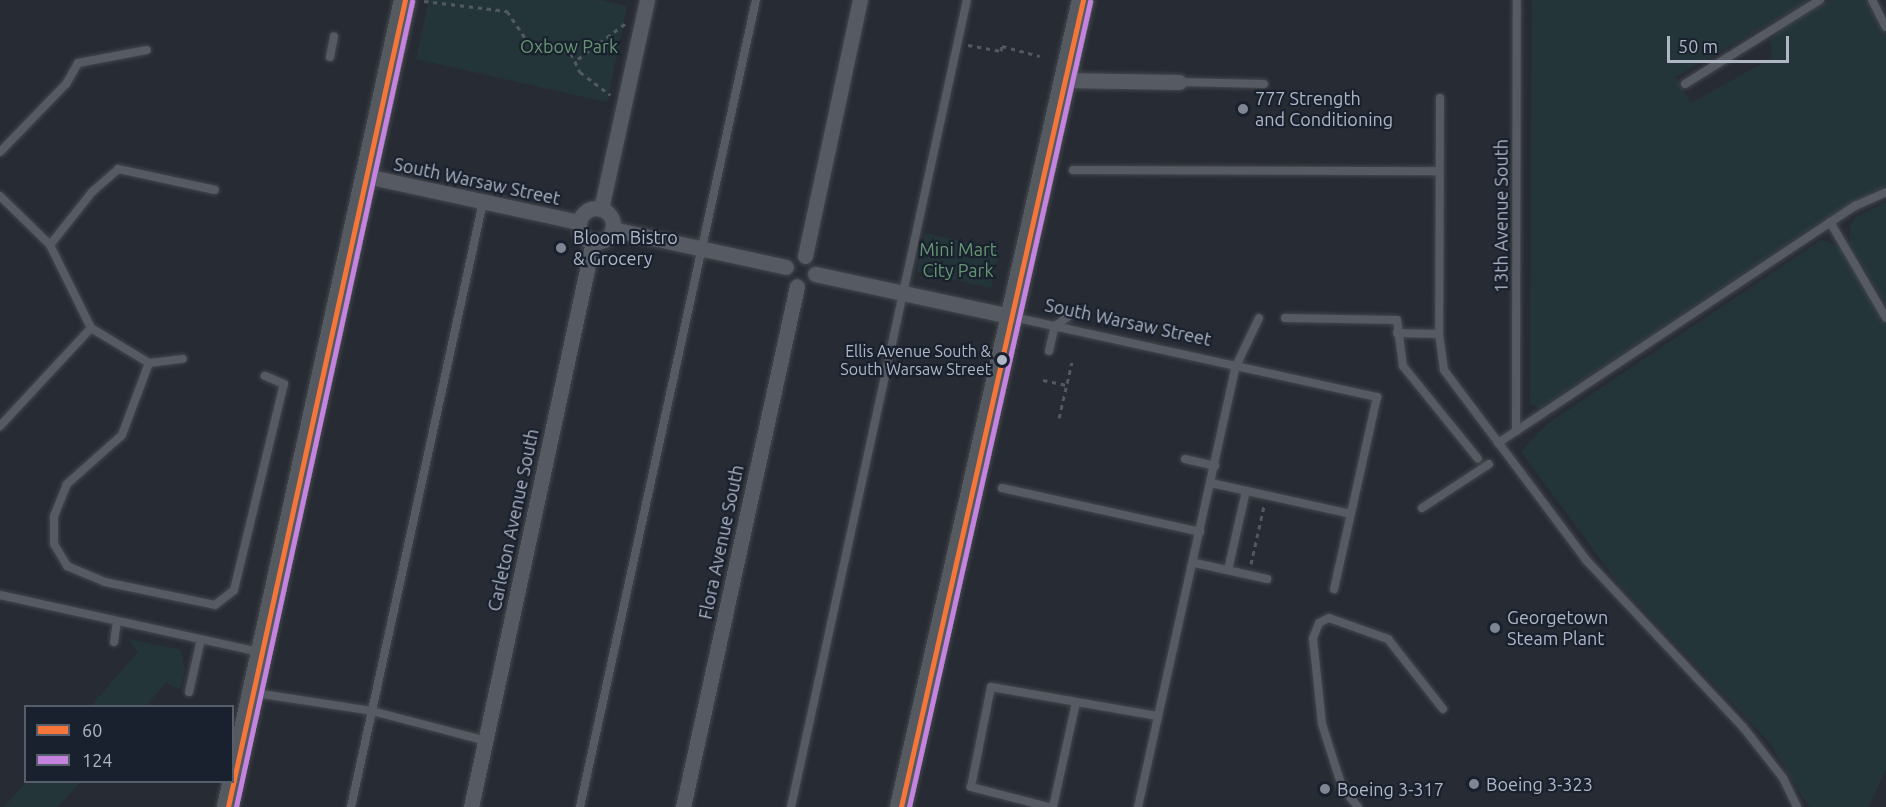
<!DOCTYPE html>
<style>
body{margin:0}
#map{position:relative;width:1886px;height:807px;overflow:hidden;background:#272b33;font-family:Ubuntu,sans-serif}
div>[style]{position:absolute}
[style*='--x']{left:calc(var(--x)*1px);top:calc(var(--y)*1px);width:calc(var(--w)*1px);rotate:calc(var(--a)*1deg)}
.green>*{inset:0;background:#243539}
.path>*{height:3px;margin-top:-1.5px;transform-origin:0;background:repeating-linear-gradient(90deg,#535960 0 4.5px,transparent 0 9px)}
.roads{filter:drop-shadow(0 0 2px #43464c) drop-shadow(0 0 2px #43464c)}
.lane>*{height:8px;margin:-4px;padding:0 4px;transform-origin:4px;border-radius:4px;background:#565a62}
.street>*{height:15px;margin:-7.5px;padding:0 7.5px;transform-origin:7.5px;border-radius:7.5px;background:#565a62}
.street>.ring{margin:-7.5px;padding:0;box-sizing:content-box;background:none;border:15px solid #565a62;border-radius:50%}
.secondary>*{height:22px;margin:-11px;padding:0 11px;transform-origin:11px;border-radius:11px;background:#555960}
.bus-1>*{height:4.5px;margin:-2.25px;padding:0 2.25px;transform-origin:2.25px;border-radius:2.25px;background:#f5763a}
.bus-2>*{height:4.5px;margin:-2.25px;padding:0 2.25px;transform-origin:2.25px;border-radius:2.25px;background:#c483df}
.dots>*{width:16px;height:16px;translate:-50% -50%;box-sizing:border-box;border:3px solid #1a212e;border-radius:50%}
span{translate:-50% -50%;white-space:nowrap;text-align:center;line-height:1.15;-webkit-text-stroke:4.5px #1a212e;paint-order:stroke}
.bus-label{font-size:16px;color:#afb7c6}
.right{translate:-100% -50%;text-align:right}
.park-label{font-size:18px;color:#669773}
.poi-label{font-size:18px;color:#afb7c6}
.left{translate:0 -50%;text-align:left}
.street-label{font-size:18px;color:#afb7c6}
.legend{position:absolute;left:24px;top:705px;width:210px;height:78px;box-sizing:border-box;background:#1a212e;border:2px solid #565d6b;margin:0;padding:8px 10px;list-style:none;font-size:18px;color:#afb7c6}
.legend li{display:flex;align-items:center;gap:12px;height:30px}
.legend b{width:30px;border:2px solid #565d6b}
.scale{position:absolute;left:1667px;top:36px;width:122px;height:27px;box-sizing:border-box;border:3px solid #afb7c6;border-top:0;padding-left:8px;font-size:18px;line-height:21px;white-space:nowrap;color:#afb7c6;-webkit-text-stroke:4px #1a212e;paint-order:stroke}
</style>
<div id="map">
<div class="green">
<div style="clip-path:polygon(429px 0,600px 0,627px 6px,607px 102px,416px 59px)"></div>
<div style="clip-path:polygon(1532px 0,1811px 0,1676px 77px,1691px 103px,1772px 58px,1770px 40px,1788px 23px,1830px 0,1867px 0,1886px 35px,1886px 186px,1825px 219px,1540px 408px,1530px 404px)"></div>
<div style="clip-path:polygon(1886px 202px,1886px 305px,1850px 243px,1850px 228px,1854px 218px)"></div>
<div style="clip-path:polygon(925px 233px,1000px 250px,991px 288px,917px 272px)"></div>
<div style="clip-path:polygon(1821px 240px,1840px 246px,1886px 326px,1886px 769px,1869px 807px,1809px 807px,1768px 741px,1619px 584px,1521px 452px,1547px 424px)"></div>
<div style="clip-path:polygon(129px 639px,181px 650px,185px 670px,180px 689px,166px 683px,146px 706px,91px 706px,138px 652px)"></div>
<div style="clip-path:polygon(26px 782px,80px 782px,58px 807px,4px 807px)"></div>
</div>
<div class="path">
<div style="--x:424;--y:1;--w:84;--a:6.9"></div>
<div style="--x:507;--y:11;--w:36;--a:56"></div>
<div style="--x:527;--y:41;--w:46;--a:15.3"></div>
<div style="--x:571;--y:53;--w:21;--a:65"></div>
<div style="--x:580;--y:72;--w:38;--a:37"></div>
<div style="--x:968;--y:45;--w:34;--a:10"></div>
<div style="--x:1001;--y:51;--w:5;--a:-79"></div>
<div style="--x:1002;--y:46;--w:39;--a:15"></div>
<div style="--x:578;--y:59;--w:60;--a:-36.9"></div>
<div style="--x:1043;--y:380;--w:24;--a:12"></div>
<div style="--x:1059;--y:418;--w:57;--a:-76.9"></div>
<div style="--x:1251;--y:564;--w:59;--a:-77.4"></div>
</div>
<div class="roads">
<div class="lane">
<div style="--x:1872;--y:0;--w:30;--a:63"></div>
<div style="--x:330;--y:57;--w:21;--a:-79"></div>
<div style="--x:1179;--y:82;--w:85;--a:1.3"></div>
<div style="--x:1685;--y:84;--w:159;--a:-31.9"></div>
<div style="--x:1440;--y:98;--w:236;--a:90.2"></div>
<div style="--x:1439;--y:334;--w:36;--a:82"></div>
<div style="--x:1444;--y:370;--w:237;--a:53.2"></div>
<div style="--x:1586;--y:560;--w:229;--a:46.8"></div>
<div style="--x:1743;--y:727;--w:65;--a:51.9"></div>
<div style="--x:1783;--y:778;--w:32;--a:64"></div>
<div style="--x:0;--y:152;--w:95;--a:-45.9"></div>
<div style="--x:66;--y:84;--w:24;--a:-60"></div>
<div style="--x:78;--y:63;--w:70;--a:-10.7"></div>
<div style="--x:1073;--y:170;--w:366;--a:0.2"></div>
<div style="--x:0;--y:196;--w:70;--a:44.4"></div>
<div style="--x:50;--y:245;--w:93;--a:63.7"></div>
<div style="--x:91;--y:328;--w:134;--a:132.9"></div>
<div style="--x:1830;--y:222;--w:111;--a:59.7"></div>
<div style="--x:50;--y:245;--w:68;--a:-51.6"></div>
<div style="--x:92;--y:192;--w:35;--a:-41"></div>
<div style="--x:118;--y:169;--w:99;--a:12.2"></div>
<div style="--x:1013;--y:317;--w:373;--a:12.4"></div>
<div style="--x:1377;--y:397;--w:197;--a:102.6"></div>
<div style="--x:1285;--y:318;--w:112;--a:1"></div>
<div style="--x:1397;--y:320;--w:46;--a:82.6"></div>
<div style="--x:1403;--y:366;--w:119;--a:51.1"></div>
<div style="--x:91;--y:328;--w:68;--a:31.1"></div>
<div style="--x:149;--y:363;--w:34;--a:-7"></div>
<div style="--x:1397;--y:333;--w:42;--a:1.4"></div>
<div style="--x:1049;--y:351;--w:26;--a:-77"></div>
<div style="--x:1055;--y:326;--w:16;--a:-35"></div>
<div style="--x:149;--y:363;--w:77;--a:110.6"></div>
<div style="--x:122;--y:435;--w:74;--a:138.3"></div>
<div style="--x:67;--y:484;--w:35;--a:112"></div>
<div style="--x:54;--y:516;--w:28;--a:90"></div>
<div style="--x:54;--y:544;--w:26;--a:59"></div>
<div style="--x:67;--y:566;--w:41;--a:22.8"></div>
<div style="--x:105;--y:582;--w:112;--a:11.8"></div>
<div style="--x:215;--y:605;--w:24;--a:-38"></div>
<div style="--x:234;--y:590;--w:212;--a:-76.4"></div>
<div style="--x:284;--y:384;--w:21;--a:-157"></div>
<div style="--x:1516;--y:431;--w:431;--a:-89.9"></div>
<div style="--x:1498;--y:443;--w:429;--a:-33.6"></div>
<div style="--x:1855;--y:206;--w:34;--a:-24"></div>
<div style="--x:1185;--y:459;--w:31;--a:13"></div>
<div style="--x:1211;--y:483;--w:143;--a:12.5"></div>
<div style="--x:1002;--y:488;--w:203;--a:12.5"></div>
<div style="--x:1422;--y:508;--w:80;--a:-33.3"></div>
<div style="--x:1195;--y:563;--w:74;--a:12.5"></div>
<div style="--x:1228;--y:570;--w:81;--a:-77.2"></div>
<div style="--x:0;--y:595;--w:265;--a:12.4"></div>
<div style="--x:114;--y:642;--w:21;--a:-82"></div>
<div style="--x:189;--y:692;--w:54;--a:-77.2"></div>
<div style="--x:255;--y:693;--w:118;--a:8.7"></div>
<div style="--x:372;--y:711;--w:118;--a:14.7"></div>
<div style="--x:351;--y:807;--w:619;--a:-77.69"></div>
<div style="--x:580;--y:807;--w:826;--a:-77.7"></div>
<div style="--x:791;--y:807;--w:826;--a:-77.7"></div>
<div style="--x:1049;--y:807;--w:81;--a:-165.6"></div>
<div style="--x:971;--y:787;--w:102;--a:-78.7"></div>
<div style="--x:991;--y:687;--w:169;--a:9.9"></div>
<div style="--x:1053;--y:807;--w:107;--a:-77.6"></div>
<div style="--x:1138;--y:807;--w:452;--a:-77.5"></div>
<div style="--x:1236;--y:366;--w:53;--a:-64.4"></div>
<div style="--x:1358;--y:807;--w:26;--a:-129"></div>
<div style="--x:1342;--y:787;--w:66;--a:-107.6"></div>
<div style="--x:1322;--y:724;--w:86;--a:-96"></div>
<div style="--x:1313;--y:638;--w:16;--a:-68"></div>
<div style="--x:1319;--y:623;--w:11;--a:-27"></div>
<div style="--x:1329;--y:618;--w:63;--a:19.6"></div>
<div style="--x:1388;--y:639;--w:89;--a:51.8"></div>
</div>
<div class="street">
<div style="--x:1061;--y:80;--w:118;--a:1"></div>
<div style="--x:366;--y:176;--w:218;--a:12.2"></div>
<div class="ring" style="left:579px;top:208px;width:19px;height:19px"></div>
<div style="--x:601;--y:209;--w:214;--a:-77.6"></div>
<div style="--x:612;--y:229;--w:178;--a:12.3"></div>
<div style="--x:805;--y:256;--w:262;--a:-77.9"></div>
<div style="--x:815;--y:274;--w:198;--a:12.2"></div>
<div style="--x:471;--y:807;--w:578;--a:-77.82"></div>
<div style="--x:683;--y:807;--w:533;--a:-77.66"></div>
</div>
<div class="secondary">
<div style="--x:228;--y:807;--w:826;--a:-77.63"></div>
<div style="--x:901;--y:807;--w:827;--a:-77.29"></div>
</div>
</div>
<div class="bus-1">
<div style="--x:228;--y:807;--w:826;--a:-77.63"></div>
<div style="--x:901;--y:807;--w:827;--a:-77.29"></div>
</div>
<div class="bus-2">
<div style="--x:236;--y:807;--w:824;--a:-77.67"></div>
<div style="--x:909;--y:807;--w:825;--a:-77.33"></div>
</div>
<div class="dots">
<div style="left:1243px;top:109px;background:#7f8693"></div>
<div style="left:561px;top:248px;background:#7f8693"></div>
<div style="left:1002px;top:360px;background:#afb7c6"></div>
<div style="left:1495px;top:628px;background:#7f8693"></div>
<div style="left:1474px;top:784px;background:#7f8693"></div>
<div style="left:1325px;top:789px;background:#7f8693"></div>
</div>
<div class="bus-label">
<span class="right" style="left:991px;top:360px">Ellis Avenue South &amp;<br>South Warsaw Street</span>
</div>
<div class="park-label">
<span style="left:569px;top:46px">Oxbow Park</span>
<span style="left:958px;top:260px">Mini Mart<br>City Park</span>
</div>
<div class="poi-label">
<span class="left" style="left:1255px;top:109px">777 Strength<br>and Conditioning</span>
<span class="left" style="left:573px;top:248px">Bloom Bistro<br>&amp; Grocery</span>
<span class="left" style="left:1507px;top:628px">Georgetown<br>Steam Plant</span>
<span class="left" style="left:1486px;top:784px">Boeing 3-323</span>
<span class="left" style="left:1337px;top:789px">Boeing 3-317</span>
</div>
<div class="street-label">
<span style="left:477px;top:181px;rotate:12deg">South Warsaw Street</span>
<span style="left:1501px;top:216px;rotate:-90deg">13th Avenue South</span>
<span style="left:1128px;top:322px;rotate:12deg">South Warsaw Street</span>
<span style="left:513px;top:520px;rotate:-78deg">Carleton Avenue South</span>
<span style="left:721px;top:542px;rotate:-78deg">Flora Avenue South</span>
</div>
<ul class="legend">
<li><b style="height:8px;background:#f5763a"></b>60</li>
<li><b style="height:8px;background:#c483df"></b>124</li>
</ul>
<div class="scale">50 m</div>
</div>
